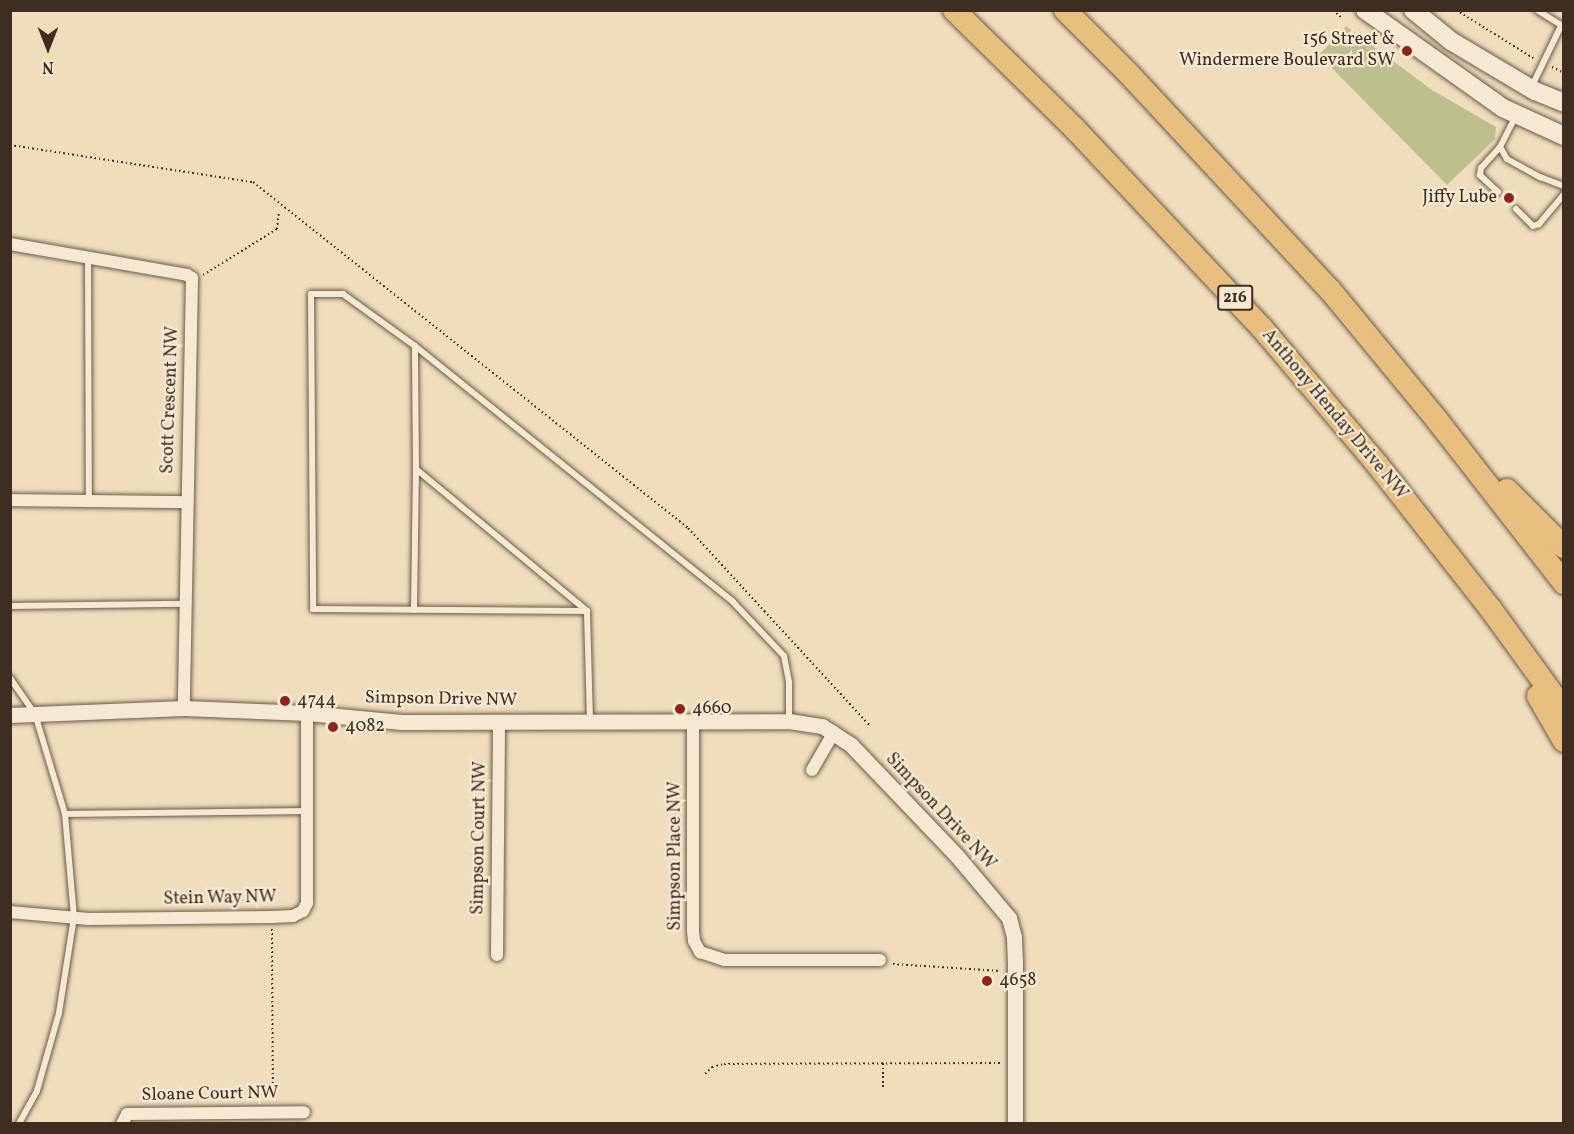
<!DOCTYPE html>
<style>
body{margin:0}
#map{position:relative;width:1574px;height:1134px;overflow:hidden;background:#efddbc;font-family:Vollkorn,serif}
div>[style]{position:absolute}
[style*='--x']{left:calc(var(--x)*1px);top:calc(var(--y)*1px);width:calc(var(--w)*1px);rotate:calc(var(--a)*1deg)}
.green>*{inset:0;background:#bdc08e}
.path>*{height:2px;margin-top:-1px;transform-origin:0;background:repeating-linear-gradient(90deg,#3e2e21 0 1.5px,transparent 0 4.5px)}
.roads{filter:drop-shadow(0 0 2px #6a5a48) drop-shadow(0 0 2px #6a5a48)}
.service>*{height:6px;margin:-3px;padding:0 3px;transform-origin:3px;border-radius:3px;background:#f5e9d3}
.minor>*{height:12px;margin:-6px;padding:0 6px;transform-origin:6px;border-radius:6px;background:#f5e9d3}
.tertiary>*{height:15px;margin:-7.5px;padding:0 7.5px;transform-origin:7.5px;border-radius:7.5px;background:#f5e9d3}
.secondary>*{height:18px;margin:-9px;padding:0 9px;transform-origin:9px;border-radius:9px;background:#f5e9d3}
.motorway>*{height:22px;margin:-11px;padding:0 11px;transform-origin:11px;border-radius:11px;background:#e8be7e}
.dots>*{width:16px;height:16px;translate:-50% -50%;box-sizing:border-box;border:3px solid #f5e9d3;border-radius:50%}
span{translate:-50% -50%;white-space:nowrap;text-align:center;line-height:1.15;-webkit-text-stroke:4.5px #f5e9d3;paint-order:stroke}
.shield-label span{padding:2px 4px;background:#f5e9d3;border:2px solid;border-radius:4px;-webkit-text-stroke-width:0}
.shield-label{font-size:16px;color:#3e2e21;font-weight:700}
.poi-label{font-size:18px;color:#3e2e21}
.right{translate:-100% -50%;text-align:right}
.left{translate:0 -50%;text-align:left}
.street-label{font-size:18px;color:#3e2e21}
.frame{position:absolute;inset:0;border:12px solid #3e2e21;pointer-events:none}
.north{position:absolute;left:18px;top:18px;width:60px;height:60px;-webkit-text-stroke:4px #f5e9d3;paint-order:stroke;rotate:180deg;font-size:16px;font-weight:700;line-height:24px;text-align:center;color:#3e2e21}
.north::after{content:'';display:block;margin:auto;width:21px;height:27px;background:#3e2e21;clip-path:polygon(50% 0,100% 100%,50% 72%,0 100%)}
</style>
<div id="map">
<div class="green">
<div style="clip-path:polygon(1346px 26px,1432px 90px,1496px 127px,1495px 139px,1447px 185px,1319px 55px)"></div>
</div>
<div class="path">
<div style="--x:1333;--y:10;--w:13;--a:42"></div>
<div style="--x:1456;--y:10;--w:91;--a:31.9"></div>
<div style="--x:1552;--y:67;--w:13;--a:27"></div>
<div style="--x:10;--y:145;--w:246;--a:8.7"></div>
<div style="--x:253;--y:182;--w:556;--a:38.5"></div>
<div style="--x:688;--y:528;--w:269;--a:47.4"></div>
<div style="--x:203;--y:275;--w:87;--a:-31.9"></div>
<div style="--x:277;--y:229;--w:18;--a:-84"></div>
<div style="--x:272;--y:929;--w:171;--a:89.7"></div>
<div style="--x:893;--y:964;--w:108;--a:3.7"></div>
<div style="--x:883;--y:1063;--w:26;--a:90"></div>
<div style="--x:705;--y:1074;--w:10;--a:-45"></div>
<div style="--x:712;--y:1067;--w:12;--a:-14"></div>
<div style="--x:724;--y:1064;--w:276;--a:-0.2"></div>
</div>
<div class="roads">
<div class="service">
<div style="--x:1537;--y:10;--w:32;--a:32"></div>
<div style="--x:1531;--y:88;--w:69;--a:-64.2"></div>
<div style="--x:1500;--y:147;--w:14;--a:60"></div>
<div style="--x:1507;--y:159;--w:38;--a:29"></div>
<div style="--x:1540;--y:177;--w:26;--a:21"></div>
<div style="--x:1498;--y:192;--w:25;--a:-137"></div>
<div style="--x:1480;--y:175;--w:7;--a:-82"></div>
<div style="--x:1481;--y:168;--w:28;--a:-48"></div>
<div style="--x:1500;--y:147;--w:36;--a:-63"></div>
<div style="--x:1516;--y:209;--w:24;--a:45"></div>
<div style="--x:1533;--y:226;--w:6;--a:-18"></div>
<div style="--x:1539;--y:224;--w:39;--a:-50"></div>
<div style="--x:88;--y:257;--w:243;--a:89.8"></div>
<div style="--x:415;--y:346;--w:89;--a:-144.2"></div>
<div style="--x:343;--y:294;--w:32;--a:180"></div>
<div style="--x:311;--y:294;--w:315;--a:89.6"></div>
<div style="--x:313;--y:609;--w:274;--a:0.4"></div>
<div style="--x:10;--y:606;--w:175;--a:-0.7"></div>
<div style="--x:414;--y:610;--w:141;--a:-89.2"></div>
<div style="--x:10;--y:678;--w:44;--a:55.2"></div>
<div style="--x:35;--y:714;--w:104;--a:73.3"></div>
<div style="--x:65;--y:814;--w:103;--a:85"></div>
<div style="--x:74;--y:917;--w:97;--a:98.9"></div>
<div style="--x:59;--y:1013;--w:81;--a:105.8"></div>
<div style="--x:37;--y:1091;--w:38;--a:119"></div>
<div style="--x:590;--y:720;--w:109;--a:-91.6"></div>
<div style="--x:587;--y:611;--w:222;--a:-140.3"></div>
<div style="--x:416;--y:469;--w:123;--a:-90.5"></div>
<div style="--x:415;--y:346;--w:408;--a:38.8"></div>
<div style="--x:733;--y:602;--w:74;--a:46.6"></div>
<div style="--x:784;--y:656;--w:26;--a:79"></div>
<div style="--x:789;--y:682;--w:38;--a:90"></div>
<div style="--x:65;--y:814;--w:241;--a:-0.7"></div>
</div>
<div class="minor">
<div style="--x:10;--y:244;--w:180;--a:9.9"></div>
<div style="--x:187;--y:275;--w:6;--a:31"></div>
<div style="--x:192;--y:278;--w:430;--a:91.1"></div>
<div style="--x:10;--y:500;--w:176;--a:0.7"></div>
<div style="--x:693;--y:721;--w:210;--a:90"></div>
<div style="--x:693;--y:931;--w:10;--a:84"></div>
<div style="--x:694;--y:941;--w:13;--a:61"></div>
<div style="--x:700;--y:952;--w:25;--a:18"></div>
<div style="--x:724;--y:960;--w:156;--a:0"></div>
<div style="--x:812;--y:770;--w:44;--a:-59.9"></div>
<div style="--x:10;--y:912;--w:79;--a:5.1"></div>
<div style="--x:89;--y:919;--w:183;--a:-0.6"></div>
<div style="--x:272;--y:917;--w:21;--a:-3"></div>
<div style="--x:293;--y:916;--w:11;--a:-27"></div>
<div style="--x:303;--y:911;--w:9;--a:-63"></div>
<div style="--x:307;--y:903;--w:190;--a:-90"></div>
<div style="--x:497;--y:955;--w:234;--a:-89.5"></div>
<div style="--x:122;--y:1124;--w:11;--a:-63"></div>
<div style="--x:127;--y:1114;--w:177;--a:-0.6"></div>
</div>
<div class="tertiary">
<div style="--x:10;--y:715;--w:174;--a:-2.3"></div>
<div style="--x:184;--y:708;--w:123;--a:2.3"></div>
<div style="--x:307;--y:713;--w:95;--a:5.4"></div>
<div style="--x:402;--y:722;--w:387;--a:-0.1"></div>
<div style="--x:789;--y:721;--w:33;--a:9"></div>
<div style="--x:822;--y:726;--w:35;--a:33"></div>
<div style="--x:851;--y:745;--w:153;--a:46.3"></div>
<div style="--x:957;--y:856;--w:81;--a:50"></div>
<div style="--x:1009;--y:918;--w:20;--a:75"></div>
<div style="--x:1014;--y:937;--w:23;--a:88"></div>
<div style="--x:1015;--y:960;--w:164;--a:90"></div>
</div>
<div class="secondary">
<div style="--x:1365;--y:10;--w:169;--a:35.4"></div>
<div style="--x:1503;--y:108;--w:67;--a:24.7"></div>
<div style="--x:1413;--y:10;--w:49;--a:39.2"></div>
<div style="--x:1451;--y:41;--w:98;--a:30.8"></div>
<div style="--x:1535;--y:91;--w:31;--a:22"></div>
</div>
<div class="motorway">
<div style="--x:954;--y:10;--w:170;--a:44.5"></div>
<div style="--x:1075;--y:129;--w:273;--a:46.8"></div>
<div style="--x:1262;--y:328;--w:178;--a:49.8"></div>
<div style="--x:1377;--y:464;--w:183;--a:51.9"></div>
<div style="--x:1490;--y:608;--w:126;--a:54"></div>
<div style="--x:1065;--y:10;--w:91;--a:45"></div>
<div style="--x:1129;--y:74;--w:295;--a:47.1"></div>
<div style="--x:1330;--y:290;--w:168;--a:50.5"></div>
<div style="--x:1437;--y:420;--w:207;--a:52.1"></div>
<div style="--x:1507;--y:490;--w:81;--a:45"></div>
<div style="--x:1538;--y:696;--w:52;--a:60"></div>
</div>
</div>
<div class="dots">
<div style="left:1407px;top:51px;background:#8f2418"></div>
<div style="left:1509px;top:198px;background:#8f2418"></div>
<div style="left:285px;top:701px;background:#8f2418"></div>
<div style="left:680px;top:709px;background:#8f2418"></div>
<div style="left:333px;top:727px;background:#8f2418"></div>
<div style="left:987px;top:981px;background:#8f2418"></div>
</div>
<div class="shield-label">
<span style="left:1235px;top:298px">216</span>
</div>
<div class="poi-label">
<span class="right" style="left:1395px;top:51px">156 Street &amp;<br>Windermere Boulevard SW</span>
<span class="right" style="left:1497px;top:198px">Jiffy Lube</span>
<span class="left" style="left:297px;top:701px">4744</span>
<span class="left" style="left:692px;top:709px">4660</span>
<span class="left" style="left:345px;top:727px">4082</span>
<span class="left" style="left:999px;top:981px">4658</span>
</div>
<div class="street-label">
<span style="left:171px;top:400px;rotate:-88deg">Scott Crescent NW</span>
<span style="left:1334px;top:415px;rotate:50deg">Anthony Henday Drive NW</span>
<span style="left:441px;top:700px;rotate:1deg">Simpson Drive NW</span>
<span style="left:940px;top:812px;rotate:47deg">Simpson Drive NW</span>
<span style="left:480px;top:838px;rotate:-89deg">Simpson Court NW</span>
<span style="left:676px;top:856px;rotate:-90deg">Simpson Place NW</span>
<span style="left:220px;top:899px;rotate:-1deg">Stein Way NW</span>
<span style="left:210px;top:1095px;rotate:-1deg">Sloane Court NW</span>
</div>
<div class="frame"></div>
<div class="north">N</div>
</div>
